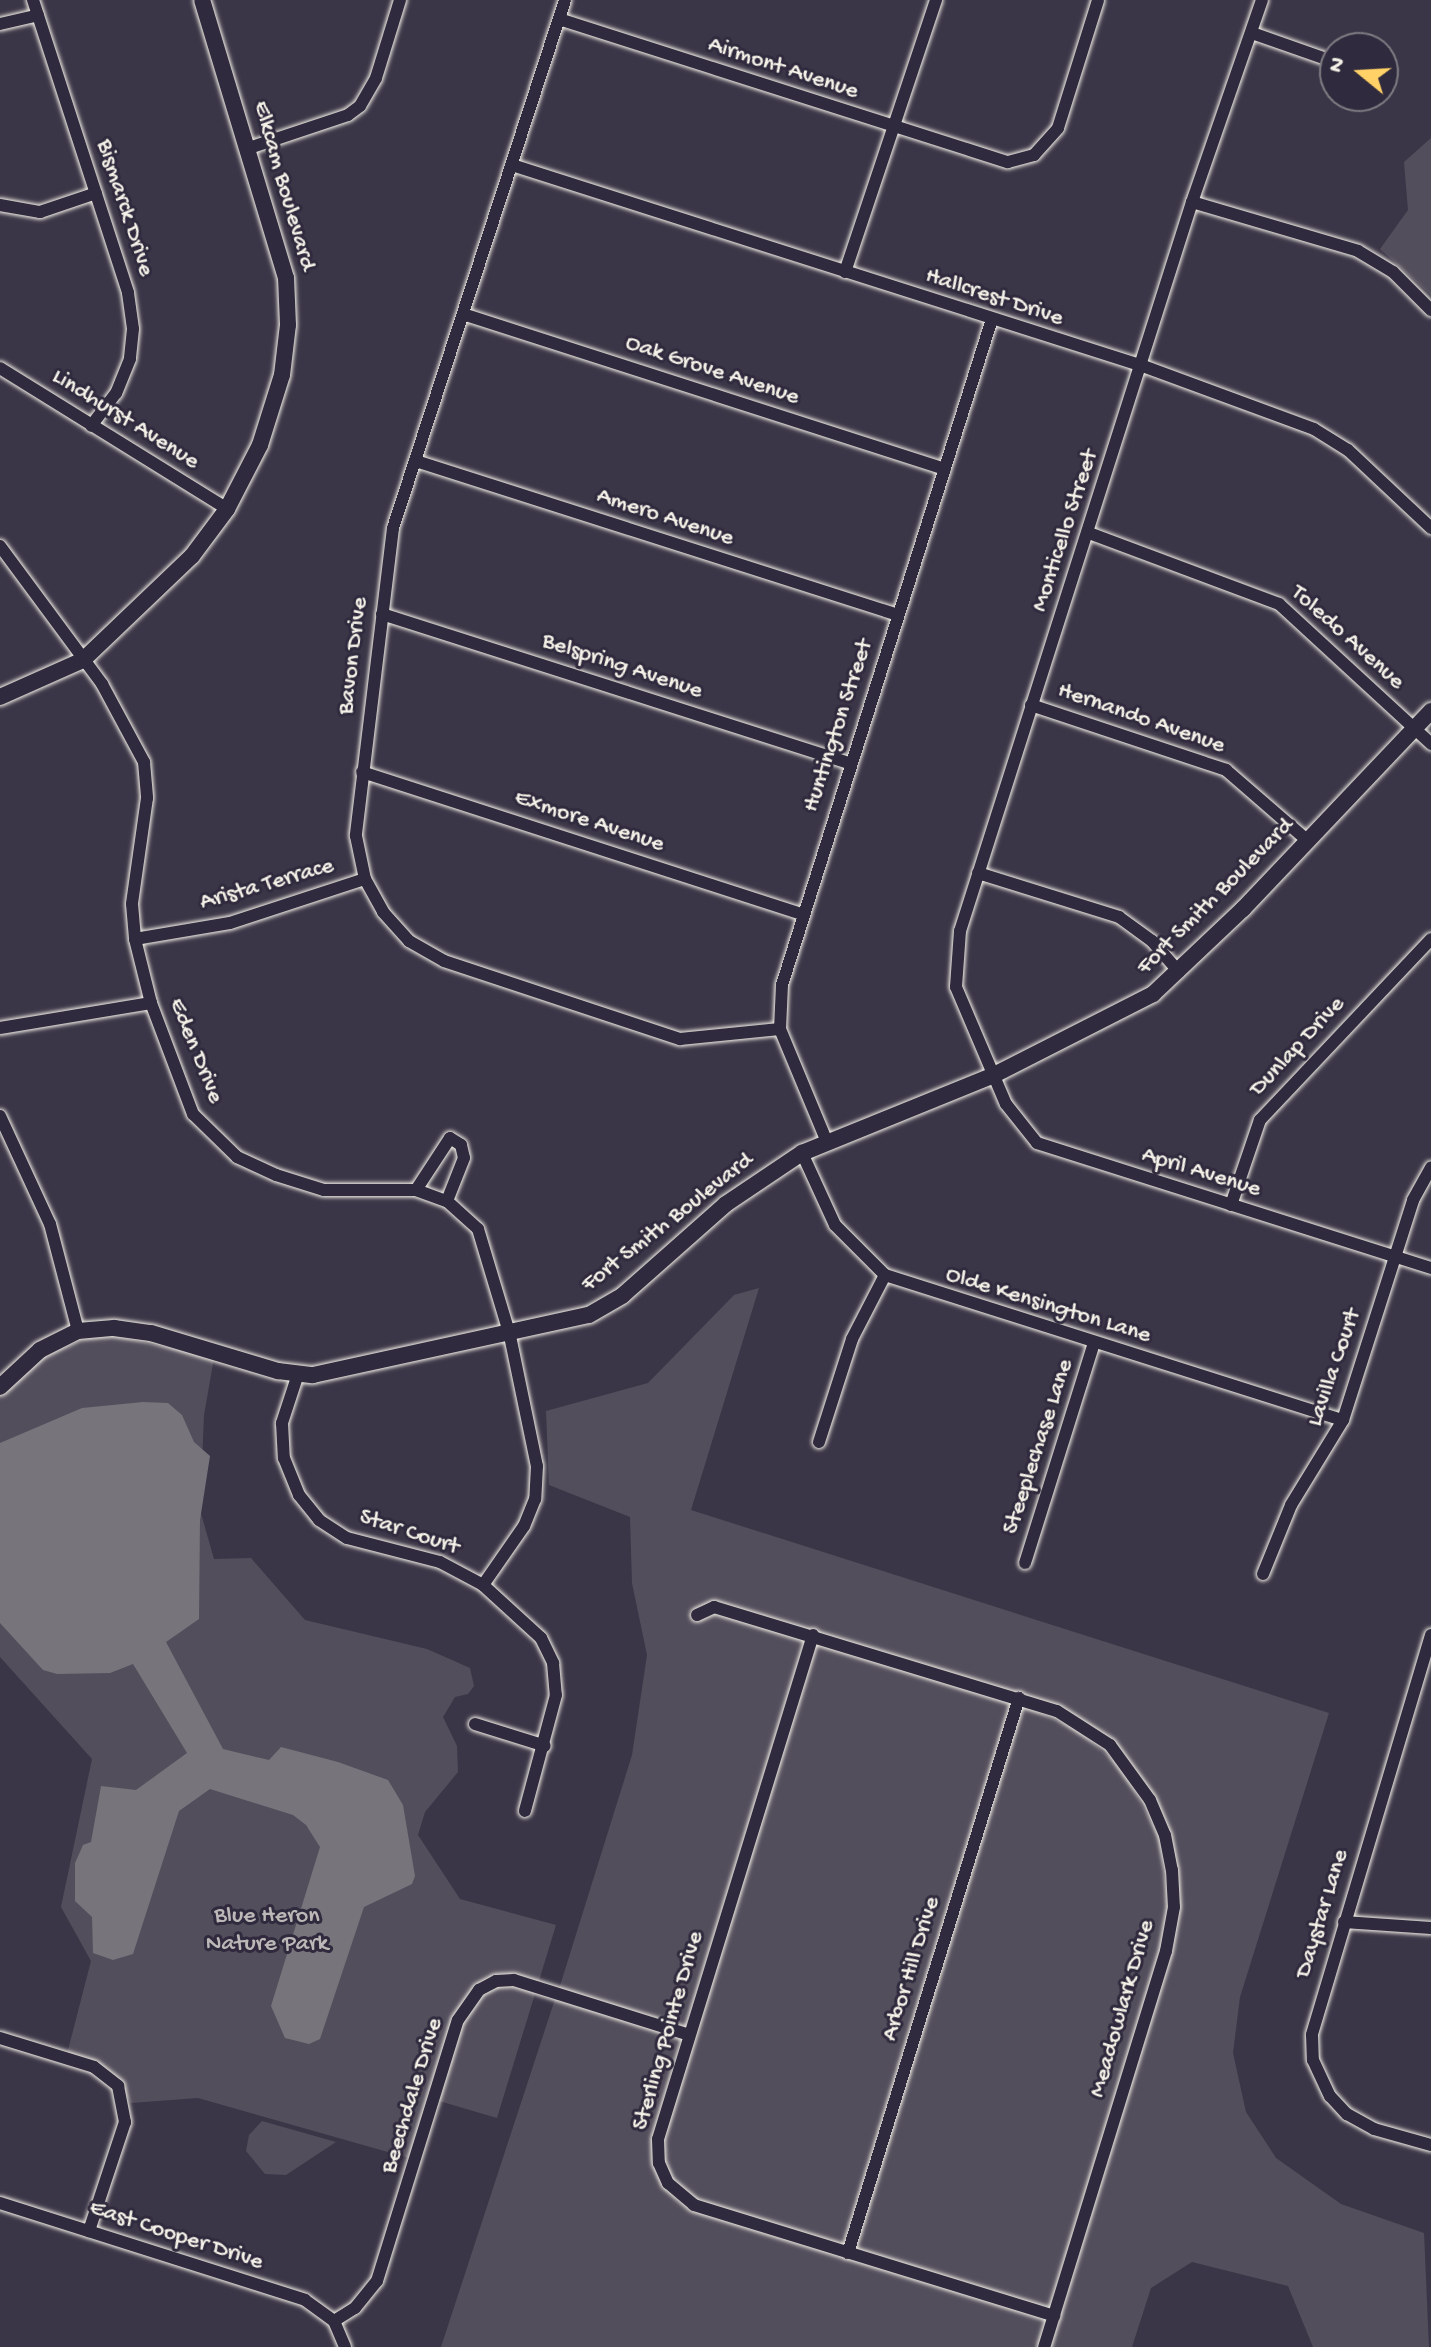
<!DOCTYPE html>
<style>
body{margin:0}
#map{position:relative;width:1431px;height:2347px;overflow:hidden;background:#3b3647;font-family:"Gochi Hand",sans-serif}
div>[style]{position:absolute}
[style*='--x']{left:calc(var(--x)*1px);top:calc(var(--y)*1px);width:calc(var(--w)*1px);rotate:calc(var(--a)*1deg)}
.green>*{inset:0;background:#534e5c}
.water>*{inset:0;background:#78747b}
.roads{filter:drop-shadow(0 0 2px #f4f1e8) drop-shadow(0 0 2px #f4f1e8)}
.minor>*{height:12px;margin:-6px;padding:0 6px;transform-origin:6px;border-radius:6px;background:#2f2a3d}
.tertiary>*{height:16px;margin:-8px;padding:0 8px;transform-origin:8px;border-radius:8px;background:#2f2a3d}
span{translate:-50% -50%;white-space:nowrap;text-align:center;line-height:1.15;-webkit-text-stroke:6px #2f2a3d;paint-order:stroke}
.street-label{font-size:24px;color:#f4f1e8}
.park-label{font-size:24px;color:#bcb8b7}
.north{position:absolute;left:1319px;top:32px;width:80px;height:80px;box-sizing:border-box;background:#2f2a3d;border:2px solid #7e7a81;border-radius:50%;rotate:288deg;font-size:22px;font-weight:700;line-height:32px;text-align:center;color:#f4f1e8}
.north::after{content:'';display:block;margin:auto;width:28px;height:36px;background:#ffd166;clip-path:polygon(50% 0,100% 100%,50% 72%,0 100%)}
</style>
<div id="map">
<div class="green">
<div style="clip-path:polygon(1431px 138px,1431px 295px,1380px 249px,1408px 210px,1404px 162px)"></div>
<div style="clip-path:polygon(759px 1288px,691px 1510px,1329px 1713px,1240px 1997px,1233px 2053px,1246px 2112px,1276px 2158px,1341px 2204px,1424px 2233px,1429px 2347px,1313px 2347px,1288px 2286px,1192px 2262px,1151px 2288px,1132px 2347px,1051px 2347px,1172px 1953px,1180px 1908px,1171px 1833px,1155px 1797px,1115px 1742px,1060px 1707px,715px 1602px,689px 1612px,695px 1622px,715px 1614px,805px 1639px,685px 2028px,559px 1989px,632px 1755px,647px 1655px,632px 1583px,630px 1517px,549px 1485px,546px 1411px,648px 1383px,734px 1295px)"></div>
<div style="clip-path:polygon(100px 1333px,214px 1358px,204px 1415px,200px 1510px,214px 1559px,251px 1558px,305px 1620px,427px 1649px,470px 1668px,474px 1686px,468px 1694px,455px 1697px,443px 1717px,457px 1746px,458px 1772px,425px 1812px,418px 1835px,460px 1899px,556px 1925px,497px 2118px,429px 2098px,409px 2158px,198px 2098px,131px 2103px,115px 2076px,66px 2058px,91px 1961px,61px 1907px,92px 1759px,0 1657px,0 1392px,37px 1359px)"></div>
<div style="clip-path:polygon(817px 1643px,1011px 1702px,843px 2245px,696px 2200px,673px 2181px,665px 2162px,664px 2140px)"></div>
<div style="clip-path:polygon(1023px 1706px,1076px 1729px,1121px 1767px,1159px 1836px,1168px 1906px,1160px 1950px,1049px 2309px,855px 2249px)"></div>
<div style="clip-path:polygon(555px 1999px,681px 2038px,652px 2138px,653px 2165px,678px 2202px,1046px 2319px,1038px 2347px,441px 2347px)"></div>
<div style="clip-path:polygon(262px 2121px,336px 2142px,286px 2175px,265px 2174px,246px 2151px,249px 2135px)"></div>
</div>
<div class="water">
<div style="clip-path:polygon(143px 1402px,168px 1403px,182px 1415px,194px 1442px,210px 1456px,200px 1520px,199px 1619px,166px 1642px,223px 1749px,269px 1760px,281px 1747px,338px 1762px,388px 1780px,403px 1805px,415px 1876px,412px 1884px,364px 1907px,320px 2039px,309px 2044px,285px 2038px,271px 2006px,320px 1847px,306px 1825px,293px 1815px,210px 1789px,179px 1811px,133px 1954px,113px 1960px,93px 1953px,92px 1917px,75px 1901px,75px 1863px,83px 1845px,91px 1842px,101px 1786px,136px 1790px,187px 1753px,133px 1664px,110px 1673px,57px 1674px,43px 1670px,0 1623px,0 1443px,82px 1408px)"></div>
</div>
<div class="roads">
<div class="minor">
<div style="--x:33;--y:0;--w:308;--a:72"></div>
<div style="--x:128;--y:293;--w:36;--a:82"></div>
<div style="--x:133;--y:329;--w:30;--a:96"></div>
<div style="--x:130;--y:359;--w:37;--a:112"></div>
<div style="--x:116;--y:393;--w:41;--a:127.1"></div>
<div style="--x:565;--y:0;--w:555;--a:108.04"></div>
<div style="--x:393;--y:528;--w:310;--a:96.9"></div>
<div style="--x:356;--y:836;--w:44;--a:78.2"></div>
<div style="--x:365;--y:879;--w:38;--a:61"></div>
<div style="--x:383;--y:912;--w:39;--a:48"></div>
<div style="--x:409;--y:941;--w:40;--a:29.7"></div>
<div style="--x:444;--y:961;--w:249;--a:18.3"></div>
<div style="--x:680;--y:1039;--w:100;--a:-5.7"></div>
<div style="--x:1262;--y:0;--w:214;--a:109.1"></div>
<div style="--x:1192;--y:202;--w:765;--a:107.65"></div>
<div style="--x:960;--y:931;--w:56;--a:94.1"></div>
<div style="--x:956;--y:987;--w:127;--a:66.9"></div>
<div style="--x:1006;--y:1104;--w:50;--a:51.5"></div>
<div style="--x:1037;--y:1143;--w:413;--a:17.6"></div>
<div style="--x:559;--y:19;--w:471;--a:17.7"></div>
<div style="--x:1008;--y:162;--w:27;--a:-15"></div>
<div style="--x:1034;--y:155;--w:36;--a:-48"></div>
<div style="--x:1058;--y:128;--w:134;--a:-72.6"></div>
<div style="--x:0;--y:24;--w:39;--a:-13"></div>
<div style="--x:1252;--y:33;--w:88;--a:19.3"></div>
<div style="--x:249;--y:148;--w:104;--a:-18.4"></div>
<div style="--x:348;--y:115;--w:15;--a:-37"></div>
<div style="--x:360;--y:106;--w:32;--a:-60"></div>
<div style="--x:376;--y:78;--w:82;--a:-72.9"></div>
<div style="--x:512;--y:165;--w:662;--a:17.67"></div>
<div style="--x:1143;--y:366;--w:182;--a:20.2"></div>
<div style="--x:1314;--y:429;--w:40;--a:32"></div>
<div style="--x:1348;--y:450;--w:114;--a:43.2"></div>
<div style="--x:1192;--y:202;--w:173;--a:16.4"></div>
<div style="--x:1358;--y:251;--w:41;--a:31"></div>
<div style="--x:1393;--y:272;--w:54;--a:45"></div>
<div style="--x:0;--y:205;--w:41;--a:9.9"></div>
<div style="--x:40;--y:212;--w:59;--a:-18.7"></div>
<div style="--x:845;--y:272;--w:287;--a:-71.5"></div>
<div style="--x:466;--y:315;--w:503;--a:17.82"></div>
<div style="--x:0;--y:368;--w:267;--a:31.8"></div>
<div style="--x:419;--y:462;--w:503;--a:17.71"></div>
<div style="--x:1089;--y:533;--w:203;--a:20.5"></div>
<div style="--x:1279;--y:604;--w:207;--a:42.6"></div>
<div style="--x:0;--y:546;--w:172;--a:53.5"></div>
<div style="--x:102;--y:684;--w:89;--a:61.7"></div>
<div style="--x:144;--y:762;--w:36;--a:85"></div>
<div style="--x:147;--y:798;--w:107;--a:98.1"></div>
<div style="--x:132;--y:904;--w:35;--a:85"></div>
<div style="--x:135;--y:939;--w:66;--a:76"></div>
<div style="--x:151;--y:1003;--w:119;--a:69.3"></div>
<div style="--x:193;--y:1114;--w:62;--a:44.3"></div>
<div style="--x:237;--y:1157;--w:43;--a:24.8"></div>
<div style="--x:276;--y:1175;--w:50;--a:17.4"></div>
<div style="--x:324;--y:1190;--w:92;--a:0"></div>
<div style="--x:416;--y:1190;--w:33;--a:20"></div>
<div style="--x:447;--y:1201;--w:42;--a:42.1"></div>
<div style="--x:478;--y:1229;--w:112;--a:73.3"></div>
<div style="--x:510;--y:1336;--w:133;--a:78.3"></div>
<div style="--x:537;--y:1466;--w:33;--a:93"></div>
<div style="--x:535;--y:1499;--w:29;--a:112"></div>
<div style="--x:524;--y:1526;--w:72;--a:124.8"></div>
<div style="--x:382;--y:614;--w:490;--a:17.7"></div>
<div style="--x:1031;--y:705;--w:206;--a:18.4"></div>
<div style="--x:1226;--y:770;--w:108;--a:40.9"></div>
<div style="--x:362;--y:772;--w:462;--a:17.9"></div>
<div style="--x:978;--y:873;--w:148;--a:17.3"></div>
<div style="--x:1119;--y:917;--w:41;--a:36"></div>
<div style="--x:1152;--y:941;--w:41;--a:48.9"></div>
<div style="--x:135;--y:939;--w:96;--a:-9.6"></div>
<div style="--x:230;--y:923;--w:142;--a:-18.1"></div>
<div style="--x:0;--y:1028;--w:153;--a:-9.4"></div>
<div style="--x:0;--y:1116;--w:119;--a:65.2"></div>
<div style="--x:50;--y:1224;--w:111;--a:75.3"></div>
<div style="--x:827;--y:1142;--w:122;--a:-112.6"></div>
<div style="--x:780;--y:1029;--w:44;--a:-87.4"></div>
<div style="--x:782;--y:985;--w:695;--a:-72.5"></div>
<div style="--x:802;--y:1153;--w:79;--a:65.4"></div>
<div style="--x:835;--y:1225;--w:71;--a:45"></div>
<div style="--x:885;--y:1275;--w:480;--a:17.6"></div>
<div style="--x:416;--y:1190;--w:62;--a:-56.8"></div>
<div style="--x:450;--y:1138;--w:13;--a:32"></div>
<div style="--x:461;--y:1145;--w:13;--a:77"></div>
<div style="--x:464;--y:1158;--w:46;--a:111.6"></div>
<div style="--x:1231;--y:1205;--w:90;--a:-71.2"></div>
<div style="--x:1260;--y:1120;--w:249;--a:-46.6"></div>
<div style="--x:298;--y:1374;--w:52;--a:108.1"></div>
<div style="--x:282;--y:1423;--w:35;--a:87"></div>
<div style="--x:284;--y:1458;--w:40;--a:68"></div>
<div style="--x:299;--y:1495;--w:32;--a:51"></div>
<div style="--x:319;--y:1520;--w:33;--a:33"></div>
<div style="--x:347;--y:1538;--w:96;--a:14.5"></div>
<div style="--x:440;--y:1562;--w:49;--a:28.1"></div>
<div style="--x:483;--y:1585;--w:79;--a:42.4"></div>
<div style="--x:541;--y:1638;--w:28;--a:64"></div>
<div style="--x:553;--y:1663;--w:32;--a:85"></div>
<div style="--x:556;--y:1695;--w:120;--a:105"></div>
<div style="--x:819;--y:1442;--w:108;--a:-72.2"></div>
<div style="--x:852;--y:1339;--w:72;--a:-62.7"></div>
<div style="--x:1025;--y:1563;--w:231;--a:-72.6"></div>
<div style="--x:1263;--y:1574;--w:74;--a:-67.9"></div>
<div style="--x:1291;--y:1505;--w:100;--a:-58.5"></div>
<div style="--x:1343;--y:1420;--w:231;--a:-72.3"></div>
<div style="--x:1413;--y:1200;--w:37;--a:-61"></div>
<div style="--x:697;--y:1615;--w:19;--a:-25"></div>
<div style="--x:714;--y:1607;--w:358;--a:16.9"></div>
<div style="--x:1057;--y:1711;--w:63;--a:32.7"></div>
<div style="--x:1110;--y:1745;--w:68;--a:54"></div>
<div style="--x:1150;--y:1800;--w:38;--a:67"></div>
<div style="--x:1165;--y:1835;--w:36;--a:79"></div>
<div style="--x:1172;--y:1870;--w:37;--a:87"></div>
<div style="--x:1174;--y:1907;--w:45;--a:100.3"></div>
<div style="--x:1166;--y:1951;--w:414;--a:107.1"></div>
<div style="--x:813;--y:1635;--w:527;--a:107.09"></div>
<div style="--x:658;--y:2139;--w:24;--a:88"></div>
<div style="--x:659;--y:2163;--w:22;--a:66"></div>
<div style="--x:668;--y:2183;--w:34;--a:40"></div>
<div style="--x:694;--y:2205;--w:377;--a:17.1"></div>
<div style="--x:1431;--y:1635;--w:417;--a:106.6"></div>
<div style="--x:1312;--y:2035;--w:25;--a:88"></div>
<div style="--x:1313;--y:2060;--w:40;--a:65"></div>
<div style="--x:1330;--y:2096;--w:25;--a:47"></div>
<div style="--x:1347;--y:2114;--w:31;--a:29"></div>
<div style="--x:1374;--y:2129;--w:59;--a:15.7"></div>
<div style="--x:475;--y:1724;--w:73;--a:17.4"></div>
<div style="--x:1344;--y:1922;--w:87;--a:3.9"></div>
<div style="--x:0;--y:2038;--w:98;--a:17.1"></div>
<div style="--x:94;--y:2067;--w:31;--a:38"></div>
<div style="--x:118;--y:2086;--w:37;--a:79"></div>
<div style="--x:125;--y:2122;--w:115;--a:108.3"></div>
<div style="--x:0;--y:2203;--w:320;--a:17.6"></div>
<div style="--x:305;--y:2300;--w:36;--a:36"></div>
<div style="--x:334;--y:2321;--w:28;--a:67"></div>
<div style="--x:848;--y:2253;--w:581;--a:-72.88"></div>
<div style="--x:334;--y:2321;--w:25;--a:-32"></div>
<div style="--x:355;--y:2308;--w:35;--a:-51"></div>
<div style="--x:377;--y:2281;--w:273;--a:-72.8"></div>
<div style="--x:458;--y:2020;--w:37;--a:-55"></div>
<div style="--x:479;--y:1990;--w:19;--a:-28"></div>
<div style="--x:496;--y:1981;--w:18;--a:-3"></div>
<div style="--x:514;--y:1980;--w:183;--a:17.4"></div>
</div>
<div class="tertiary">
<div style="--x:0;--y:697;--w:91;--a:-24"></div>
<div style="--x:83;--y:660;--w:151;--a:-43.7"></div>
<div style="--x:192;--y:556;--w:59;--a:-53.3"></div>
<div style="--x:227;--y:509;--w:72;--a:-62.7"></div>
<div style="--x:260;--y:445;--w:73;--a:-72.6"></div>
<div style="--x:282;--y:375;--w:50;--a:-83.2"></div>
<div style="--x:288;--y:325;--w:47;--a:-92.4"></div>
<div style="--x:286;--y:278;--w:290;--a:-106.8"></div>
<div style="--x:0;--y:1387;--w:54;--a:-42.8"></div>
<div style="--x:40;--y:1350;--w:42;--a:-26.6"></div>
<div style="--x:78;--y:1331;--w:36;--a:-5"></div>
<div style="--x:114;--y:1328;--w:37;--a:8"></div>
<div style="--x:151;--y:1333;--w:133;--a:16.7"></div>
<div style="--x:278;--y:1371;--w:35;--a:7"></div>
<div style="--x:313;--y:1375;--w:282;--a:-12.3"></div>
<div style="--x:589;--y:1315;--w:39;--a:-30"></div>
<div style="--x:623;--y:1295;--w:137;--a:-41.5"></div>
<div style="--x:726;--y:1204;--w:92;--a:-33.9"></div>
<div style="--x:802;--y:1153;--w:207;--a:-22.1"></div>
<div style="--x:994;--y:1075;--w:178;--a:-27"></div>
<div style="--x:1153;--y:994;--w:124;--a:-43.4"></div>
<div style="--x:1243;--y:909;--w:273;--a:-46.5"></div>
</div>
</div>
<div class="street-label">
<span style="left:783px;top:69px;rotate:18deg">Airmont Avenue</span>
<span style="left:283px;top:186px;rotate:74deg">Elkcam Boulevard</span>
<span style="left:124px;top:208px;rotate:72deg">Bismarck Drive</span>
<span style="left:994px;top:298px;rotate:18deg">Hallcrest Drive</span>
<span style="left:712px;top:371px;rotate:18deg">Oak Grove Avenue</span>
<span style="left:125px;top:420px;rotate:32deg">Lindhurst Avenue</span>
<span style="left:665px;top:518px;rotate:18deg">Amero Avenue</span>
<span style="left:1066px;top:531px;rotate:-72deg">Monticello Street</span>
<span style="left:1347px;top:638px;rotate:42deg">Toledo Avenue</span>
<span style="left:354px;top:656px;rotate:-83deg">Bavon Drive</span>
<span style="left:622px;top:667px;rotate:18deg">Belspring Avenue</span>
<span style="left:1141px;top:719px;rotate:19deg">Hernando Avenue</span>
<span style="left:839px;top:726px;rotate:-72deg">Huntington Street</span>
<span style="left:589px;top:822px;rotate:18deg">Exmore Avenue</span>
<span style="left:267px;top:885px;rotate:-16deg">Arista Terrace</span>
<span style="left:1216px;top:897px;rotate:-45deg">Fort Smith Boulevard</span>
<span style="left:1298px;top:1047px;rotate:-47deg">Dunlap Drive</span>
<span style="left:195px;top:1051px;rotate:68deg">Eden Drive</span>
<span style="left:1201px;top:1173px;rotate:17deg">April Avenue</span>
<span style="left:668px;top:1223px;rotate:-38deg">Fort Smith Boulevard</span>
<span style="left:1048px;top:1306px;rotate:17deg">Olde Kensington Lane</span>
<span style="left:1335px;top:1368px;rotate:-71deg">Lavilla Court</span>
<span style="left:1039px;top:1447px;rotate:-72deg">Steeplechase Lane</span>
<span style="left:409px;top:1533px;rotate:18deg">Star Court</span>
<span style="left:1323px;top:1914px;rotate:-73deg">Daystar Lane</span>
<span style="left:912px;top:1969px;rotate:-73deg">Arbor Hill Drive</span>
<span style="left:1123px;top:2009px;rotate:-74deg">Meadowlark Drive</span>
<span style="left:669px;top:2031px;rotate:-74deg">Sterling Pointe Drive</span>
<span style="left:413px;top:2096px;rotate:-73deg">Beechdale Drive</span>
<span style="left:176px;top:2236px;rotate:18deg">East Cooper Drive</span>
</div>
<div class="park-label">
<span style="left:267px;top:1931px">Blue Heron<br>Nature Park</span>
</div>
<div class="north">N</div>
</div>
